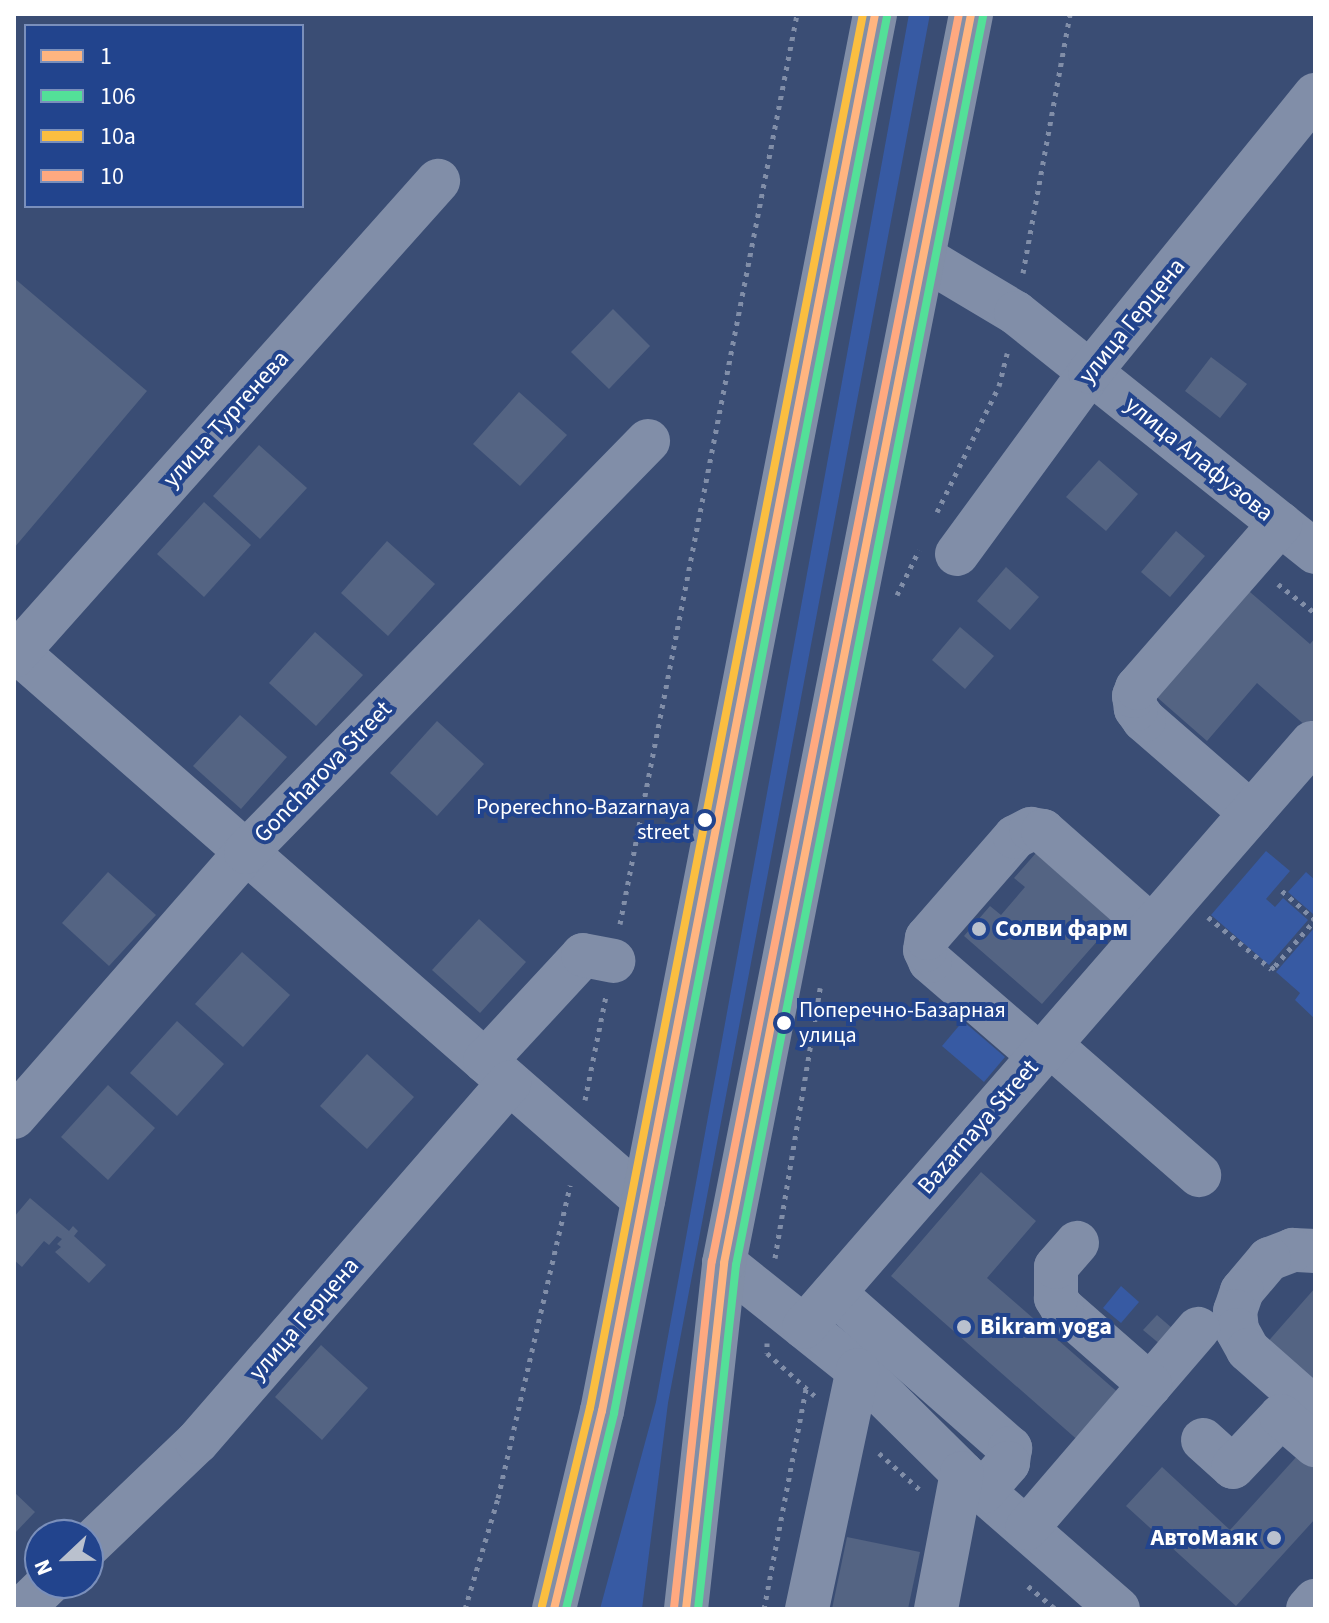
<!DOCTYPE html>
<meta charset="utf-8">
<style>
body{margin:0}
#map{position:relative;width:1329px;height:1623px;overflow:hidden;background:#3a4d74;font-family:"Source Sans 3",sans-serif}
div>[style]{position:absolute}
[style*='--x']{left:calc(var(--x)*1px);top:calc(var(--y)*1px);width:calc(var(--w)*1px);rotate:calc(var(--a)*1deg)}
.green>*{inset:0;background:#375aa3}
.building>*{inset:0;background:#546483}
.path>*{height:5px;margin-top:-2.5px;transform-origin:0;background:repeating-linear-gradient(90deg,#818ea8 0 4px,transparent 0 10px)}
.minor>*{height:44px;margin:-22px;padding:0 22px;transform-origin:22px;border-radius:22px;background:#818ea8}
.major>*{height:44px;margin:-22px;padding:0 22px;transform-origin:22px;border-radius:22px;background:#818ea7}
.bus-1>*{height:8px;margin:-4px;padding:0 4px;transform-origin:4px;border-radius:4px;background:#ffb580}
.bus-2>*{height:8px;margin:-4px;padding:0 4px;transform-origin:4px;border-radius:4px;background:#53e098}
.bus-3>*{height:8px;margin:-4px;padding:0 4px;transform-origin:4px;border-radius:4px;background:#fbbe40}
.bus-4>*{height:8px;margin:-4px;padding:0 4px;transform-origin:4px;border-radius:4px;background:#ffa980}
.dots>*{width:22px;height:22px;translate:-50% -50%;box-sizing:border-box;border:4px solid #22448d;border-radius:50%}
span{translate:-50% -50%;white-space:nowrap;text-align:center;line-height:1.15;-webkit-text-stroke:8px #22448d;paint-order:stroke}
.bus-label{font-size:22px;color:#fff}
.right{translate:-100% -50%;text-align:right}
.left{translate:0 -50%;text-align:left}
.street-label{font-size:24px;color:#fff}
.poi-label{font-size:24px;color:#fff;font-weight:700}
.frame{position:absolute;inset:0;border:16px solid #fff;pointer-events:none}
.legend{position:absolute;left:24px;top:24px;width:280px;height:184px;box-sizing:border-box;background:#22448d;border:2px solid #7a8fbb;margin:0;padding:10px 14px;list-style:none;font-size:24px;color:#fff}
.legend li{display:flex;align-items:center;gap:16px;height:40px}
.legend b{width:40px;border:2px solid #7a8fbb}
.north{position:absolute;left:24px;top:1519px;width:80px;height:80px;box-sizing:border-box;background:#22448d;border:2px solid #7a8fbb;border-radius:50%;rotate:248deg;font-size:22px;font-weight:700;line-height:32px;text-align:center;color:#fff}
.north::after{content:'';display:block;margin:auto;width:28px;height:36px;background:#bac1ce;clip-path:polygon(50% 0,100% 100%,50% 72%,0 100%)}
</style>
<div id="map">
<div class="green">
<div style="clip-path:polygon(909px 14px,930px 14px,668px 1403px,642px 1609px,600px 1609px,656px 1402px)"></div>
<div style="clip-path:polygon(1266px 851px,1290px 871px,1266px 899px,1275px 907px,1283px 898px,1308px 920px,1269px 965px,1211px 915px)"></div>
<div style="clip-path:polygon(1306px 872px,1315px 880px,1313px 914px,1288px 892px)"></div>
<div style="clip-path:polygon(1315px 927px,1315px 1019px,1295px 1000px,1300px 993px,1276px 972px)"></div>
<div style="clip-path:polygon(963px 1021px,1005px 1057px,984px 1082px,942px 1046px)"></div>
<div style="clip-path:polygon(1121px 1286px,1139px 1302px,1121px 1323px,1103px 1308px)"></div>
</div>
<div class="building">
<div style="clip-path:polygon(14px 278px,147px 391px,14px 548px)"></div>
<div style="clip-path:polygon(613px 309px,650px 346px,609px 389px,571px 352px)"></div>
<div style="clip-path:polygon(1211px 357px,1247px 384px,1220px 418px,1185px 391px)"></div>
<div style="clip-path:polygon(519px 392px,567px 435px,520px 486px,473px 444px)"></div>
<div style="clip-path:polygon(259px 445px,307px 488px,260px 539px,213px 496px)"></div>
<div style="clip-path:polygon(1099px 460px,1138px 494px,1106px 531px,1066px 497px)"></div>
<div style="clip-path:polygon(204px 502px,251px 545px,204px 597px,157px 554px)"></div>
<div style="clip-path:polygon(1176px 531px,1205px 556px,1170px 597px,1141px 572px)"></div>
<div style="clip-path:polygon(387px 541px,435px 584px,388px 636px,341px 593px)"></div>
<div style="clip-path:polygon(1006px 567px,1039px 597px,1010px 630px,977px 601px)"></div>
<div style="clip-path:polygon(1243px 586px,1310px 644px,1315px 638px,1315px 734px,1257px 683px,1207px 741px,1151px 692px)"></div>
<div style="clip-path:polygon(960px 627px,994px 656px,965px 689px,932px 660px)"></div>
<div style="clip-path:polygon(315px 632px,363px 675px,316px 726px,269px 683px)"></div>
<div style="clip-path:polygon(240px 715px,287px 757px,241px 809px,193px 766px)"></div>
<div style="clip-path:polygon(437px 721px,484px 764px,437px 816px,390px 773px)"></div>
<div style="clip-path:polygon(1043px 845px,1121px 914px,1042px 1004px,964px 936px,990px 906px,1001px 915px,1025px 887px,1014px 878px)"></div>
<div style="clip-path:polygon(108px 872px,156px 915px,109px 966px,62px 923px)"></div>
<div style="clip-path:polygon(479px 919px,526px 962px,480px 1013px,432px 970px)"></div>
<div style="clip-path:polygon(242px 952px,290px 995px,243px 1047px,195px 1004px)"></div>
<div style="clip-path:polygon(177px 1021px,224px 1064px,177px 1116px,130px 1073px)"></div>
<div style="clip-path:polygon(367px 1054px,414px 1097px,367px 1149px,320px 1106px)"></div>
<div style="clip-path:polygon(108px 1085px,155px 1128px,108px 1180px,61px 1137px)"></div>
<div style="clip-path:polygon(981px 1172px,1036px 1221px,987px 1278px,1122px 1396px,1081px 1443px,891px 1276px)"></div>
<div style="clip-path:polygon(30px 1198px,69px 1231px,73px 1226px,78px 1231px,74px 1236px,106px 1265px,89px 1283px,55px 1252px,61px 1247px,57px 1244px,62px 1239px,57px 1236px,49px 1245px,44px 1241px,22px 1267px,14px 1260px,14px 1217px)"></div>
<div style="clip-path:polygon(1315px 1288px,1315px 1391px,1264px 1346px)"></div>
<div style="clip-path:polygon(1157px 1315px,1180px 1335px,1167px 1350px,1143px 1330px)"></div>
<div style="clip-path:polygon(321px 1345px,368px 1388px,322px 1440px,275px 1397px)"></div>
<div style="clip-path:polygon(1299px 1454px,1315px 1469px,1315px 1519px,1236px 1606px,1126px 1506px,1162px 1467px,1230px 1530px)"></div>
<div style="clip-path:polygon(14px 1492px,35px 1512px,14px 1534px)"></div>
<div style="clip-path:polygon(847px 1537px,920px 1552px,908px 1609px,832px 1609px)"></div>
</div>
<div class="path">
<div style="--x:1023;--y:273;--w:263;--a:-79.7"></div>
<div style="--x:937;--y:512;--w:140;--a:-63.8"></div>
<div style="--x:999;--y:386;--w:34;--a:-76"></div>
<div style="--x:1278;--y:584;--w:47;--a:38.1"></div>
<div style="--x:897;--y:595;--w:50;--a:-63.9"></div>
<div style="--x:1208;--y:917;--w:82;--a:39.5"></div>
<div style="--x:1271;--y:969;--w:5;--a:-37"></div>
<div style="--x:1275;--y:966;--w:61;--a:-49"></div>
<div style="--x:1315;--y:920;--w:47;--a:-138.5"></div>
<div style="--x:620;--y:924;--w:927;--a:-78.99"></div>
<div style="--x:585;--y:1100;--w:106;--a:-78.6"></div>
<div style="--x:775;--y:1258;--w:274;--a:-80.5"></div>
<div style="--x:767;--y:1343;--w:10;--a:90"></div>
<div style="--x:767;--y:1353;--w:64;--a:41.9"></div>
<div style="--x:879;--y:1453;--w:54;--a:42"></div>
<div style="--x:1028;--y:1586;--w:35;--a:40"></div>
<div style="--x:465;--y:1609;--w:116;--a:-73.4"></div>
<div style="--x:498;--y:1498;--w:321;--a:-77"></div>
<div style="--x:764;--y:1609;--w:225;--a:-79.2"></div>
</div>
<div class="minor">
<div style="--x:924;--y:258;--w:107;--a:30.9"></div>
<div style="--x:1016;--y:313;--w:383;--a:38.6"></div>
<div style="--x:957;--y:554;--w:225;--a:-53.8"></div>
<div style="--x:1090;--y:372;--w:357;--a:-50.9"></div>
<div style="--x:14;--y:649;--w:836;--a:41.17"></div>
<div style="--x:14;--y:656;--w:637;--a:-48.25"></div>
<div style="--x:1251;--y:813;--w:142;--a:-139"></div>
<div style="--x:1144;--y:720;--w:14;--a:-126"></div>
<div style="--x:1136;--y:709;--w:13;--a:-99"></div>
<div style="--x:1134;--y:696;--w:9;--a:-69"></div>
<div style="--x:1137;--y:688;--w:218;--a:-48.9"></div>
<div style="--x:1050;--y:1045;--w:198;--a:41.1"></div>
<div style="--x:1040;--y:1056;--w:145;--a:-139.2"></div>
<div style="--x:930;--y:961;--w:12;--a:-114"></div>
<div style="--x:925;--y:950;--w:12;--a:-81"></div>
<div style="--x:927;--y:938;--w:134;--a:-48.9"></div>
<div style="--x:1015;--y:837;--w:18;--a:-27"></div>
<div style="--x:1031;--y:829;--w:12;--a:9"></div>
<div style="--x:1043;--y:831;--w:145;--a:41.4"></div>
<div style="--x:485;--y:1061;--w:144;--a:-47.2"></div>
<div style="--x:583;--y:955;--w:31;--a:11"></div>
<div style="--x:14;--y:1117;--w:352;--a:-48.8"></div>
<div style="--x:246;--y:852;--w:575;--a:-45.63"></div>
<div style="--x:1315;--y:1251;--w:22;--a:-177"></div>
<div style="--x:1293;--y:1250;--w:26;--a:159"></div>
<div style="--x:1269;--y:1259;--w:42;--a:130.2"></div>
<div style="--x:1242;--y:1291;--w:21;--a:109"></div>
<div style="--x:1235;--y:1311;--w:19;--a:84"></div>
<div style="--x:1237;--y:1330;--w:23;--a:61"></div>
<div style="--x:1248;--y:1350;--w:89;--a:41.4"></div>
<div style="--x:724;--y:1263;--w:171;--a:38.6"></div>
<div style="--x:858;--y:1370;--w:146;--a:44.7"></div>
<div style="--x:962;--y:1473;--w:207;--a:41.1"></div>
<div style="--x:834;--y:1293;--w:235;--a:41.4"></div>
<div style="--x:1010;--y:1448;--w:15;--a:98"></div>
<div style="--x:1008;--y:1463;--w:38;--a:131"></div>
<div style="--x:804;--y:1327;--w:774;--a:-48.98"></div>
<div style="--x:1150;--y:1385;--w:74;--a:-49.4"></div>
<div style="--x:1203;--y:1440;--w:40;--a:42"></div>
<div style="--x:1233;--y:1467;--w:70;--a:-46.7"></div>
<div style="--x:1281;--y:1416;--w:45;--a:40.5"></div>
<div style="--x:1027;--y:1528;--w:189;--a:-49.3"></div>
<div style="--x:1150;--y:1385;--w:117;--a:-138.8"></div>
<div style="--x:1062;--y:1308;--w:12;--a:-121"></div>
<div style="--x:1056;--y:1298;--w:31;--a:-90"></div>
<div style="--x:1056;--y:1267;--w:32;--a:-49"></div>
<div style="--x:88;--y:1546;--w:151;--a:-43.7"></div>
<div style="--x:197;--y:1442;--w:476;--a:-49"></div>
<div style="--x:22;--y:1609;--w:37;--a:-44"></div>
<div style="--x:807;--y:1609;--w:244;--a:-78"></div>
<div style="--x:936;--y:1609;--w:138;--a:-79.2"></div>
<div style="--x:1308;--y:1609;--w:11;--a:-49"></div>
</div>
<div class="major">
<div style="--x:554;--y:1609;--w:204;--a:-76.4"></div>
<div style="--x:602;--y:1411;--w:1423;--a:-78.94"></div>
<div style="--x:686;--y:1609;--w:348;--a:-83.7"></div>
<div style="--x:724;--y:1263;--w:1273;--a:-78.81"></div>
</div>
<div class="bus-1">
<div style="--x:554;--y:1609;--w:204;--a:-76.4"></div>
<div style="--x:602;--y:1411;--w:1423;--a:-78.94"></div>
<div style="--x:686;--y:1609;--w:348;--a:-83.7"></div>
<div style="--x:724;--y:1263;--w:1273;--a:-78.81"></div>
</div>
<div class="bus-2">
<div style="--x:566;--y:1609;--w:202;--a:-76.2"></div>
<div style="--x:614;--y:1413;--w:1423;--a:-78.94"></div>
<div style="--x:698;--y:1609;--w:346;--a:-83.7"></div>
<div style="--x:736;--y:1265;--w:1273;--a:-78.81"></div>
</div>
<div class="bus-3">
<div style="--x:542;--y:1606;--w:204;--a:-76.4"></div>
<div style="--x:590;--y:1408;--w:1420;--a:-78.92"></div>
</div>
<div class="bus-4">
<div style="--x:674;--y:1608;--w:349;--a:-83.8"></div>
<div style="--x:712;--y:1261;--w:1271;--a:-78.8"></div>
</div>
<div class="dots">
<div style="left:705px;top:820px;background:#fff"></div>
<div style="left:979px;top:929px;background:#bac1ce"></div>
<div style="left:784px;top:1023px;background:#fff"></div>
<div style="left:964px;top:1327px;background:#bac1ce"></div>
<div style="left:1274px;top:1538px;background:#bac1ce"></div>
</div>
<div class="bus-label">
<span class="right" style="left:690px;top:820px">Poperechno-Bazarnaya<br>street</span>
<span class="left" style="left:799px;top:1023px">Поперечно-Базарная<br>улица</span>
</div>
<div class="street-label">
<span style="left:1132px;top:321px;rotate:-51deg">улица Герцена</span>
<span style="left:226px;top:419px;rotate:-48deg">улица Тургенева</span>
<span style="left:1199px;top:459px;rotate:39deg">улица Алафузова</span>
<span style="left:323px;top:772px;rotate:-46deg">Goncharova Street</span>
<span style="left:978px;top:1127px;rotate:-49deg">Bazarnaya Street</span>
<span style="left:304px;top:1319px;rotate:-49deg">улица Герцена</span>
</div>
<div class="poi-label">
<span class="left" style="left:995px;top:929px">Солви фарм</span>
<span class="left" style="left:980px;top:1327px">Bikram yoga</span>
<span class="right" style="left:1258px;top:1538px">АвтоМаяк</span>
</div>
<div class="frame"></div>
<ul class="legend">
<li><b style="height:10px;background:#ffb580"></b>1</li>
<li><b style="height:10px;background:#53e098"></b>106</li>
<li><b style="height:10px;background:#fbbe40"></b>10а</li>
<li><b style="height:10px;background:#ffa980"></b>10</li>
</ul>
<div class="north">N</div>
</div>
